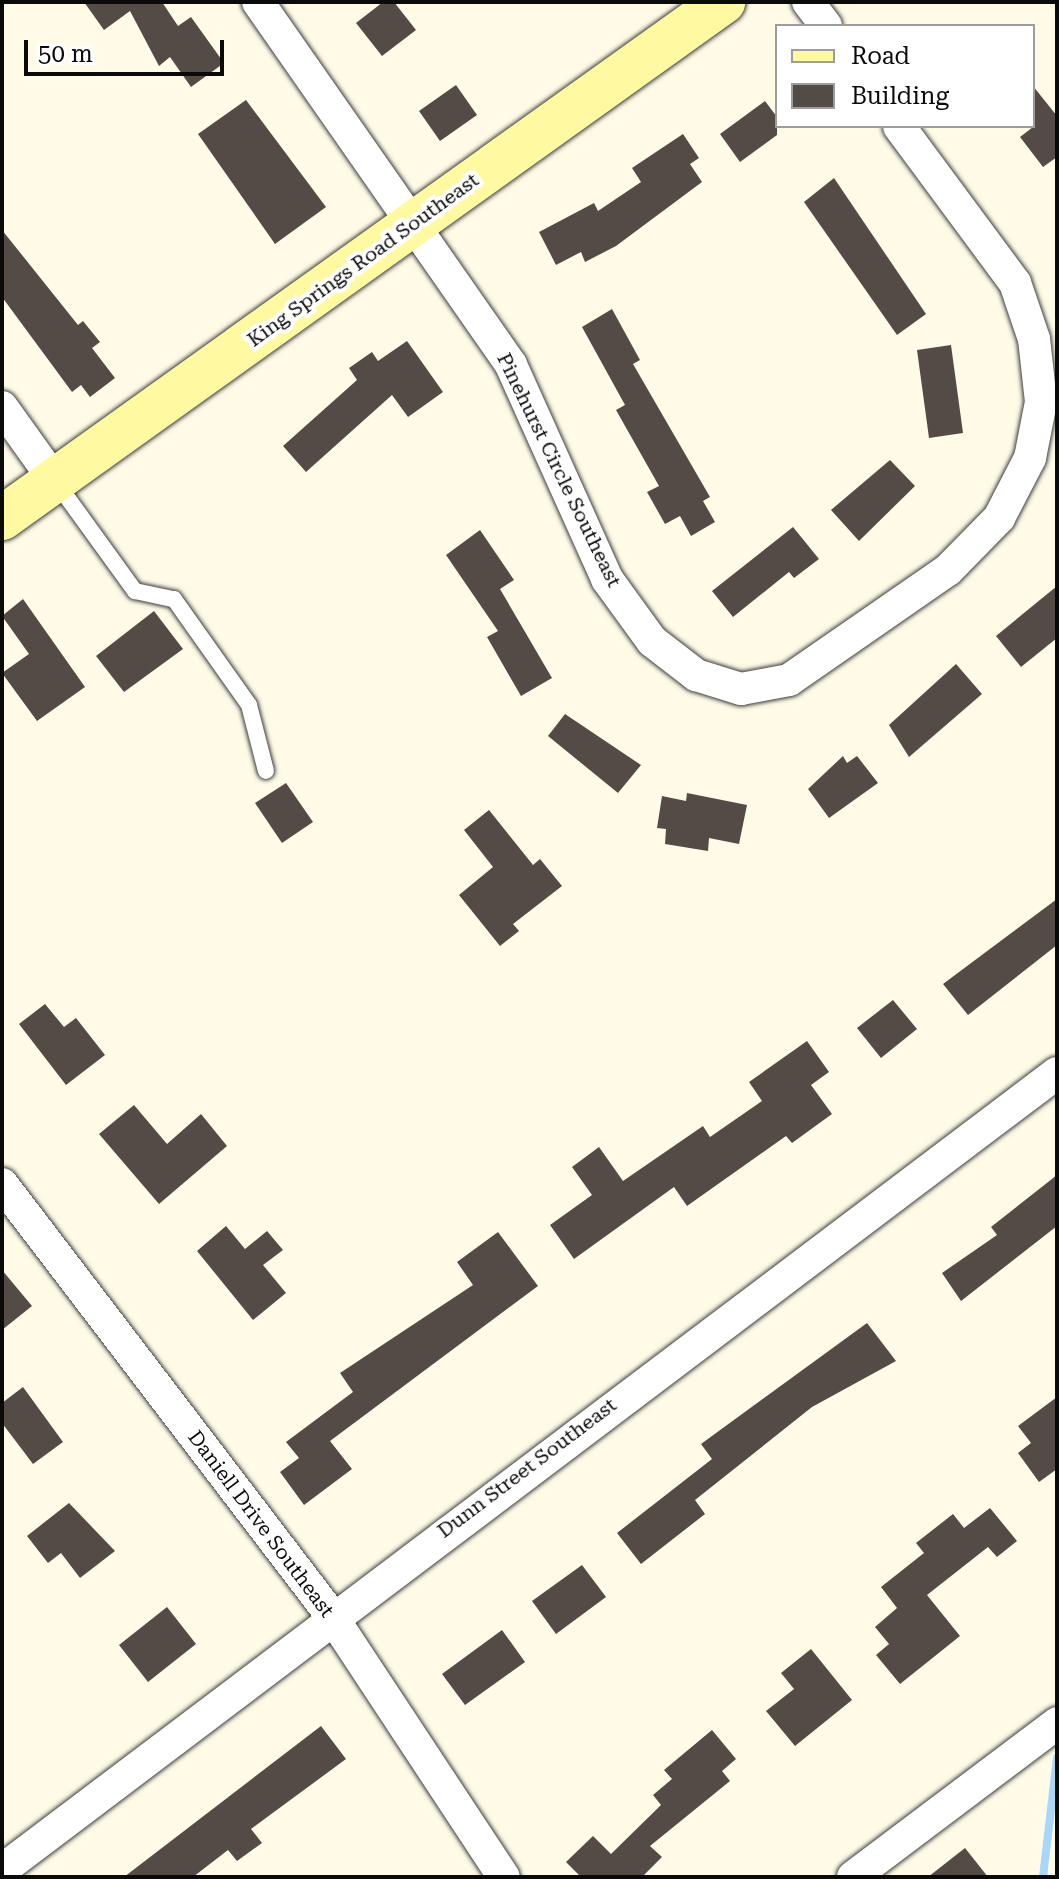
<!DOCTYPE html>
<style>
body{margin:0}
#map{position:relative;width:1059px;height:1879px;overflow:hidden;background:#fffbe7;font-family:"Roboto Serif",serif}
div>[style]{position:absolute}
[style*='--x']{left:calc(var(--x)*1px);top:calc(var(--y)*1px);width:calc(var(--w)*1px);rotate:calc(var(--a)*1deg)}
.stream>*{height:8px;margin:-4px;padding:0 4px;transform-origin:4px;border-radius:4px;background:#a9d7f9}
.building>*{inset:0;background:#534c46}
.roads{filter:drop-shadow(0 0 2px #3d3d3d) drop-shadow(0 0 2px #3d3d3d)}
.lane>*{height:16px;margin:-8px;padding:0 8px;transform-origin:8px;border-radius:8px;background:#fff}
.street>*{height:32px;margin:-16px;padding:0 16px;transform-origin:16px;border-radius:16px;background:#fff}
.secondary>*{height:44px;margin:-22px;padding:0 22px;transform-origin:22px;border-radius:22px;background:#fff9a2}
span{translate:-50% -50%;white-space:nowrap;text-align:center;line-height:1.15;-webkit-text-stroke:8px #fff;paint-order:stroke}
.street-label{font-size:20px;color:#0a0a0a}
.frame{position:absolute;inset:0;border:4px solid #0a0a0a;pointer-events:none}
.legend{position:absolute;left:775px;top:24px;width:260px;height:104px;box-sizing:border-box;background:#fff;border:2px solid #9d9d9d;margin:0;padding:10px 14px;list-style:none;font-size:24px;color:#0a0a0a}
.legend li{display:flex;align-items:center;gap:16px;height:40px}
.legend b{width:40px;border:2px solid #9d9d9d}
.scale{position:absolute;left:24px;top:40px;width:200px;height:36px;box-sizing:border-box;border:4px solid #0a0a0a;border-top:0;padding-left:10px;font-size:24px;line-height:28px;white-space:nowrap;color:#0a0a0a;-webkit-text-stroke:6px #fff;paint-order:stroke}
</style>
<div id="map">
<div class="stream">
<div style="--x:1043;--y:1877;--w:120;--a:-83.3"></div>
</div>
<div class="building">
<div style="clip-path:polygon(84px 2px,162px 2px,178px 26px,191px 17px,224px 63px,191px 87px,170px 57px,159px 66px,130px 11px,104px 30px)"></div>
<div style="clip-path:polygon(383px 2px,394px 2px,416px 30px,382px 56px,356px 23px)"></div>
<div style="clip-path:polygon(456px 85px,477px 115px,440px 141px,419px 111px)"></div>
<div style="clip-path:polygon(1033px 86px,1057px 116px,1057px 157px,1043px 167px,1020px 137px,1033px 127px)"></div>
<div style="clip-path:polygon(246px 100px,326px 207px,275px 244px,198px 134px)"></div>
<div style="clip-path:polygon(765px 101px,777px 117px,777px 135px,740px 162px,720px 134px)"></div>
<div style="clip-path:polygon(683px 134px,699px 158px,690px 164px,702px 182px,616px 246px,585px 262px,581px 252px,556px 265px,539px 232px,594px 203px,598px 211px,641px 182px,632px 168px)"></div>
<div style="clip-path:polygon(834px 178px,926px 314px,897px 335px,804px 202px)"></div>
<div style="clip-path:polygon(2px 230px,78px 325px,83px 321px,100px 342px,92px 348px,115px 378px,90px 397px,81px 385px,72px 392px,2px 297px)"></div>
<div style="clip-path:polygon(612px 309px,640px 360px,633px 364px,710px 497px,703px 501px,715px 522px,691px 536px,680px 516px,665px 524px,647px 492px,659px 486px,616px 410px,625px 405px,582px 327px)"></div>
<div style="clip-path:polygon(407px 341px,443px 392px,408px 417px,392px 395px,306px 472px,283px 446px,357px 380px,349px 368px,372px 352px,378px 361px)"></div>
<div style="clip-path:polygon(951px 345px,963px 433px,929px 438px,917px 350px)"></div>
<div style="clip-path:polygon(890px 460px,915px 486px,859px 541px,831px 510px)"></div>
<div style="clip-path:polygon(793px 527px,819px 559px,794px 578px,789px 572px,733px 617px,712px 591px)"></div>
<div style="clip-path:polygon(480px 530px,514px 580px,500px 589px,552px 678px,521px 696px,487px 637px,498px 631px,446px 555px)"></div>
<div style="clip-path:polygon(1057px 586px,1057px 638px,1021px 667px,996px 636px)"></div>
<div style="clip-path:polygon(23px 599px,85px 687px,37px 721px,2px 673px,29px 654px,2px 616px)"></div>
<div style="clip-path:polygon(154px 611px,183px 649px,124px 692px,96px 656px)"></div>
<div style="clip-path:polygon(956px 664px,982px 694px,909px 757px,889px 725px)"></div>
<div style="clip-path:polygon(565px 714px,641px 765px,618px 793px,548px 736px)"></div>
<div style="clip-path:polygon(843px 756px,847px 763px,857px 756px,878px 783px,829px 818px,808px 789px)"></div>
<div style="clip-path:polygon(286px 783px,313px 822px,282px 843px,255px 803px)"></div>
<div style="clip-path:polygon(687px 793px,747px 805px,739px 844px,709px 838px,708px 851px,665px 844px,666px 829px,657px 828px,662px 796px,686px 801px)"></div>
<div style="clip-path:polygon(489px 810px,533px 865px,540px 859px,562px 886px,513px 924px,519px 931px,500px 946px,459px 895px,493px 867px,464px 830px)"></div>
<div style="clip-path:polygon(1057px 899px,1057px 945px,968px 1015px,943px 984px)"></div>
<div style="clip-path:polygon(893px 1000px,917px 1029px,881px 1058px,857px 1028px)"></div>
<div style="clip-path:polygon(45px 1004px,64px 1027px,76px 1018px,105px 1055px,66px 1085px,19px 1024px)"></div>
<div style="clip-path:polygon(807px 1041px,829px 1072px,811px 1085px,832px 1114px,792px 1143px,786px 1136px,687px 1206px,674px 1187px,574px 1259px,550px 1225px,592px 1195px,572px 1167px,599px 1147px,623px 1181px,703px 1126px,710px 1137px,762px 1101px,749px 1082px)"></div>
<div style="clip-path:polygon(134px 1105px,167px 1144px,201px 1114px,227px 1146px,159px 1204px,99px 1134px)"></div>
<div style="clip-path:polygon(1057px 1175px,1057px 1226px,961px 1301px,942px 1273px,997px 1235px,991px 1227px)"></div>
<div style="clip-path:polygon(226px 1226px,245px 1249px,267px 1231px,283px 1250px,263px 1265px,286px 1293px,253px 1320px,197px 1251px)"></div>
<div style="clip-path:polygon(498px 1232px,538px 1286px,330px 1441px,352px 1469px,304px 1505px,280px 1472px,299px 1458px,286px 1442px,353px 1392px,340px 1373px,473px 1285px,457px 1262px)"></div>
<div style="clip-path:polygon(2px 1270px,32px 1306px,2px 1330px)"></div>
<div style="clip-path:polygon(867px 1323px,896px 1361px,812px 1407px,695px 1500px,705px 1514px,641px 1564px,617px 1533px,712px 1459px,701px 1444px)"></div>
<div style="clip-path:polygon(23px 1387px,63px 1442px,33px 1464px,2px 1423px,2px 1403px)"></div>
<div style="clip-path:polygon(1057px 1397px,1057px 1469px,1039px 1482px,1018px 1453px,1031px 1443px,1018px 1426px)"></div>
<div style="clip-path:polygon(69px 1503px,115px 1551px,80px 1578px,61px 1553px,48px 1563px,27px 1536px)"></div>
<div style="clip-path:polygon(990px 1508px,1017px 1541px,997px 1557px,988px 1547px,927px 1595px,960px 1636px,900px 1684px,876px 1655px,889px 1644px,875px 1627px,897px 1608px,881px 1587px,924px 1553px,916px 1543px,953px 1514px,964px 1528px)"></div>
<div style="clip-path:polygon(582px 1565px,606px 1597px,556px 1634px,532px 1601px)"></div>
<div style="clip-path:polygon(167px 1607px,196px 1644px,148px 1682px,119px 1645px)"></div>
<div style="clip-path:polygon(502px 1630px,525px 1662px,465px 1705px,442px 1674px)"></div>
<div style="clip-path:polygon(811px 1649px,852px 1700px,795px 1746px,766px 1711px,794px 1689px,781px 1673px)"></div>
<div style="clip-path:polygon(321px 1726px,346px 1759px,251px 1829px,262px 1843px,237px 1861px,228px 1850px,193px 1877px,124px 1877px)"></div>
<div style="clip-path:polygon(712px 1730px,736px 1759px,722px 1771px,730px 1781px,650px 1846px,662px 1857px,642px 1877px,581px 1877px,566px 1862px,593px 1836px,611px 1854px,661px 1805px,653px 1795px,672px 1779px,664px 1770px)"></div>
<div style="clip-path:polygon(965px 1848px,988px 1877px,928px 1877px)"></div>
</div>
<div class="roads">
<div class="lane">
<div style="--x:56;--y:482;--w:135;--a:54.1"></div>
<div style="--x:135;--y:591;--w:40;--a:12"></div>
<div style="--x:174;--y:599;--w:130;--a:54.7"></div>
<div style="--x:249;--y:705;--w:68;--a:75.6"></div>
</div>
<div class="street">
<div style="--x:258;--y:2;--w:442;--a:55.1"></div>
<div style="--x:511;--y:365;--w:235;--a:65.8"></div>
<div style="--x:607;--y:579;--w:77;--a:54"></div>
<div style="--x:652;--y:641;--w:56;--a:37.7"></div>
<div style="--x:696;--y:675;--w:47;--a:17.3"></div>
<div style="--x:741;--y:689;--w:49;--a:-10.6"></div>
<div style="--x:789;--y:680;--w:193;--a:-34.7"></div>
<div style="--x:948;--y:570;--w:73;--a:-45.6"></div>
<div style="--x:999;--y:518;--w:68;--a:-62.7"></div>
<div style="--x:1030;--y:458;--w:57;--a:-78.9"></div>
<div style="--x:1041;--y:402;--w:63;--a:-96.3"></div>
<div style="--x:1034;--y:339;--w:59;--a:-108.7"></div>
<div style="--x:1015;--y:283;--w:195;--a:-126.5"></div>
<div style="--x:808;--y:2;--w:30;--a:53"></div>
<div style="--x:2;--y:407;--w:91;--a:54.4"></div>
<div style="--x:2;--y:1184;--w:542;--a:52.64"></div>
<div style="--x:331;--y:1615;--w:314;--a:56.6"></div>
<div style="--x:2;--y:1870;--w:1322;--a:-37.07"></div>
<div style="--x:853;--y:1877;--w:256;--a:-37"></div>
</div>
<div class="secondary">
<div style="--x:2;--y:518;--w:887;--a:-35.59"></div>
</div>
</div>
<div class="street-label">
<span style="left:363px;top:260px;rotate:-36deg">King Springs Road Southeast</span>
<span style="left:559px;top:470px;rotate:64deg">Pinehurst Circle Southeast</span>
<span style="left:527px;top:1468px;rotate:-37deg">Dunn Street Southeast</span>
<span style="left:261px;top:1524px;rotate:53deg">Daniell Drive Southeast</span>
</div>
<div class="frame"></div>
<ul class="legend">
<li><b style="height:10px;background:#fff9a2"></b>Road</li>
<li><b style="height:22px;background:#534c46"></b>Building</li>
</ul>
<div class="scale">50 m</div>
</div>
